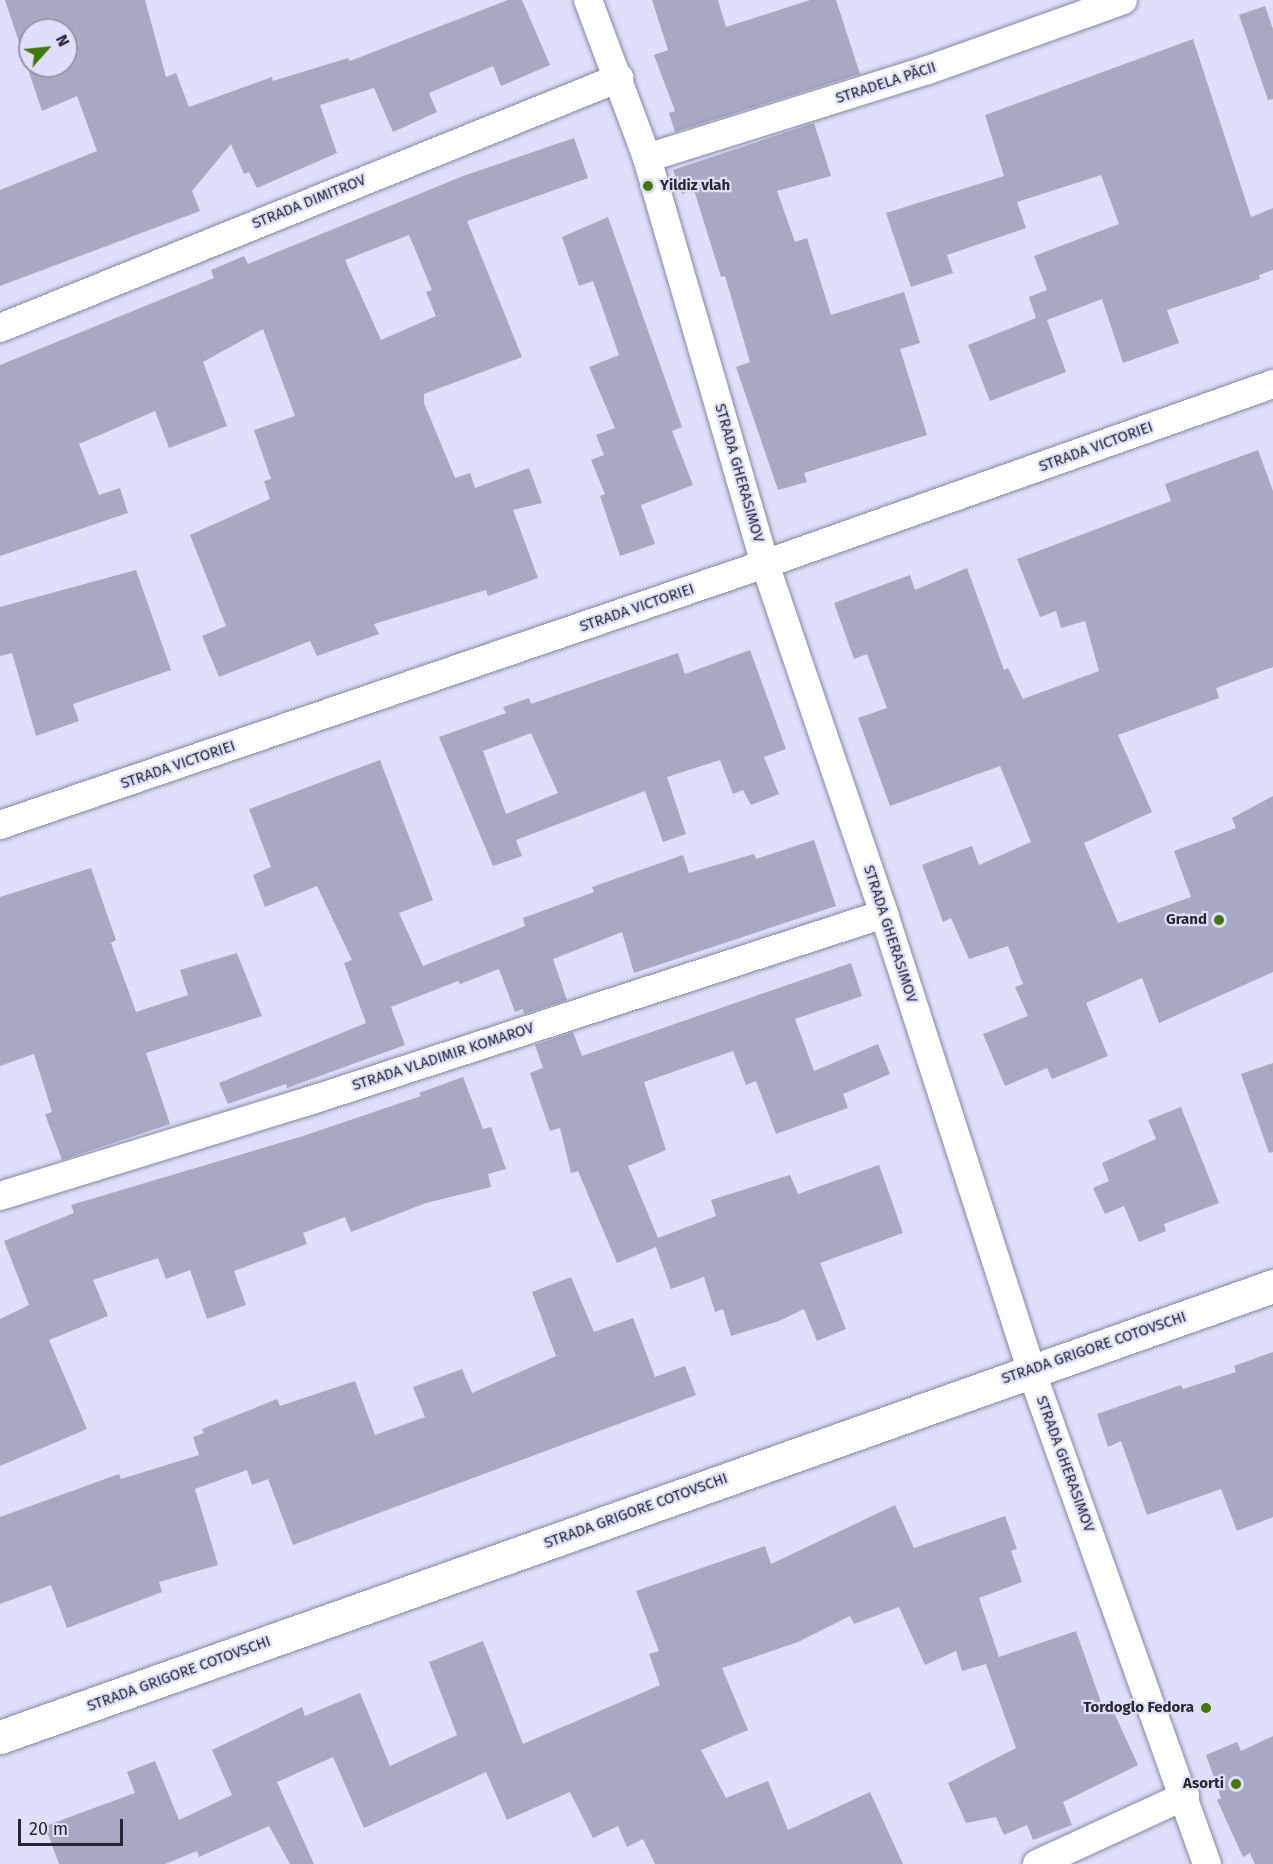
<!DOCTYPE html>
<meta charset="utf-8">
<style>
body{margin:0}
#map{position:relative;width:1273px;height:1864px;overflow:hidden;background:#dedffb;font-family:"Fira Sans",sans-serif}
div>[style]{position:absolute}
[style*='--x']{left:calc(var(--x)*1px);top:calc(var(--y)*1px);width:calc(var(--w)*1px);rotate:calc(var(--a)*1deg)}
.building>*{inset:0;background:#a7a8c2}
.roads{filter:drop-shadow(0 0 2px #8788a1) drop-shadow(0 0 2px #8788a1)}
.minor>*{height:28px;margin:-14px;padding:0 14px;transform-origin:14px;border-radius:14px;background:#fff}
.tertiary>*{height:33px;margin:-16.5px;padding:0 16.5px;transform-origin:16.5px;border-radius:16.5px;background:#fff}
.dots>*{width:16px;height:16px;translate:-50% -50%;box-sizing:border-box;border:3px solid #dedffb;border-radius:50%}
span{translate:-50% -50%;white-space:nowrap;text-align:center;line-height:1.15;-webkit-text-stroke:4.5px #dedffb;paint-order:stroke}
.street-label{font-size:15px;color:#272732}
.poi-label{font-size:15px;color:#272732;font-weight:700}
.left{translate:0 -50%;text-align:left}
.right{translate:-100% -50%;text-align:right}
.north{position:absolute;left:18px;top:18px;width:60px;height:60px;box-sizing:border-box;background:#dedffb;border:2px solid #9595ab;border-radius:50%;rotate:63deg;font-size:16px;font-weight:700;line-height:24px;text-align:center;color:#272732}
.north::after{content:'';display:block;margin:auto;width:21px;height:27px;background:#447805;clip-path:polygon(50% 0,100% 100%,50% 72%,0 100%)}
.scale{position:absolute;left:18px;top:1819px;width:105px;height:27px;box-sizing:border-box;border:3px solid #272732;border-top:0;padding-left:8px;font-size:18px;line-height:21px;white-space:nowrap;color:#272732;-webkit-text-stroke:4px #dedffb;paint-order:stroke}
</style>
<div id="map">
<div class="building">
<div style="clip-path:polygon(evenodd,5px 0,145px 0,166px 77px,176px 73px,189px 107px,272px 77px,273px 81px,348px 58px,350px 61px,508px 0,522px 0,550px 65px,501px 86px,493px 66px,429px 93px,437px 112px,393px 132px,374px 88px,320px 105px,337px 153px,257px 188px,249px 172px,244px 174px,231px 144px,192px 191px,200px 211px,0 286px,0 190px,97px 151px,77px 96px,42px 111px,5px 0,30px 30px,66px 30px,66px 66px,30px 66px,30px 30px)"></div>
<div style="clip-path:polygon(652px 0,718px 0,726px 27px,810px 0,836px 0,860px 74px,675px 132px,669px 113px,675px 111px,654px 55px,668px 50px)"></div>
<div style="clip-path:polygon(1265px 6px,1273px 29px,1273px 99px,1268px 100px,1239px 15px)"></div>
<div style="clip-path:polygon(1193px 39px,1251px 217px,1273px 208px,1273px 270px,1259px 275px,1260px 279px,1167px 310px,1179px 343px,1123px 363px,1102px 299px,1047px 320px,1066px 372px,990px 401px,968px 345px,1036px 318px,1029px 297px,1047px 290px,1034px 256px,1119px 224px,1101px 175px,1017px 202px,1026px 228px,947px 255px,953px 273px,911px 287px,886px 213px,1004px 176px,985px 115px)"></div>
<div style="clip-path:polygon(814px 123px,831px 176px,777px 191px,795px 242px,807px 238px,831px 315px,904px 292px,920px 343px,900px 349px,927px 435px,804px 473px,807px 482px,778px 490px,736px 367px,750px 362px,725px 276px,721px 277px,694px 190px,682px 194px,673px 170px)"></div>
<div style="clip-path:polygon(evenodd,574px 138px,588px 178px,467px 221px,522px 357px,424px 394px,424px 403px,455px 478px,470px 473px,475px 488px,529px 468px,542px 503px,513px 510px,538px 578px,488px 596px,486px 590px,374px 624px,379px 634px,317px 656px,310px 641px,219px 677px,202px 636px,226px 626px,190px 535px,270px 499px,264px 481px,271px 479px,254px 430px,295px 416px,263px 329px,203px 362px,227px 426px,169px 448px,155px 411px,79px 444px,99px 495px,120px 488px,128px 513px,0 556px,0 365px,214px 278px,211px 270px,244px 256px,248px 264px,463px 176px,574px 138px,409px 235px,432px 290px,426px 292px,436px 316px,381px 340px,345px 260px,409px 235px)"></div>
<div style="clip-path:polygon(608px 217px,682px 427px,672px 431px,693px 485px,641px 505px,655px 544px,620px 556px,600px 496px,605px 494px,591px 460px,604px 455px,596px 435px,615px 428px,589px 367px,619px 355px,593px 281px,579px 286px,562px 237px)"></div>
<div style="clip-path:polygon(1258px 450px,1273px 491px,1273px 667px,1216px 688px,1219px 698px,1118px 735px,1152px 812px,1084px 843px,1118px 923px,1191px 897px,1174px 851px,1236px 828px,1232px 818px,1273px 796px,1273px 972px,1159px 1023px,1142px 978px,1086px 1003px,1108px 1056px,1052px 1079px,1047px 1068px,1005px 1086px,983px 1034px,1028px 1016px,1015px 987px,1023px 984px,1008px 946px,969px 959px,951px 918px,943px 922px,922px 865px,972px 846px,979px 865px,1031px 842px,1000px 766px,890px 806px,858px 718px,887px 708px,867px 654px,854px 659px,834px 603px,910px 575px,915px 590px,967px 568px,1004px 670px,1008px 668px,1023px 699px,1099px 671px,1085px 621px,1061px 628px,1056px 611px,1040px 617px,1017px 559px,1171px 501px,1165px 484px)"></div>
<div style="clip-path:polygon(136px 570px,171px 670px,73px 704px,79px 721px,36px 736px,12px 653px,0 656px,0 607px)"></div>
<div style="clip-path:polygon(evenodd,750px 650px,786px 749px,764px 757px,779px 794px,751px 805px,743px 790px,733px 794px,720px 760px,667px 777px,686px 834px,663px 842px,645px 791px,516px 840px,522px 856px,493px 866px,439px 737px,506px 713px,503px 707px,529px 698px,531px 704px,678px 653px,685px 674px,750px 650px,531px 733px,558px 793px,506px 814px,483px 751px,531px 733px)"></div>
<div style="clip-path:polygon(380px 760px,433px 900px,399px 913px,423px 966px,525px 926px,523px 918px,594px 892px,592px 887px,683px 855px,689px 873px,754px 854px,756px 859px,814px 840px,836px 906px,634px 973px,622px 932px,553px 959px,567px 1000px,524px 1014px,523px 1009px,515px 1012px,499px 969px,460px 984px,458px 981px,391px 1007px,405px 1045px,287px 1088px,286px 1084px,228px 1104px,219px 1083px,366px 1023px,344px 963px,352px 960px,317px 886px,265px 907px,253px 875px,271px 867px,249px 809px)"></div>
<div style="clip-path:polygon(91px 868px,116px 940px,111px 943px,136px 1012px,188px 995px,180px 970px,237px 953px,262px 1016px,146px 1053px,170px 1124px,62px 1160px,45px 1114px,52px 1112px,34px 1054px,0 1066px,0 897px)"></div>
<div style="clip-path:polygon(851px 963px,862px 996px,795px 1019px,814px 1071px,878px 1044px,890px 1074px,843px 1094px,848px 1108px,776px 1134px,756px 1081px,746px 1085px,733px 1051px,644px 1082px,666px 1150px,628px 1166px,658px 1238px,716px 1216px,711px 1200px,790px 1175px,798px 1194px,879px 1165px,903px 1233px,820px 1263px,846px 1329px,817px 1341px,804px 1309px,779px 1321px,731px 1336px,723px 1309px,715px 1312px,704px 1277px,671px 1289px,656px 1247px,617px 1263px,578px 1171px,571px 1173px,560px 1128px,550px 1131px,530px 1073px,543px 1068px,535px 1045px,573px 1032px,582px 1056px)"></div>
<div style="clip-path:polygon(1273px 1063px,1273px 1152px,1269px 1153px,1241px 1074px)"></div>
<div style="clip-path:polygon(463px 1077px,483px 1129px,491px 1127px,506px 1169px,488px 1174px,491px 1187px,426px 1203px,351px 1232px,345px 1217px,303px 1233px,307px 1244px,234px 1271px,246px 1305px,207px 1319px,190px 1270px,166px 1279px,158px 1258px,93px 1280px,108px 1316px,49px 1340px,87px 1429px,0 1466px,0 1319px,29px 1305px,4px 1241px,74px 1213px,71px 1205px,303px 1136px,421px 1096px,419px 1093px)"></div>
<div style="clip-path:polygon(1181px 1107px,1219px 1203px,1164px 1224px,1166px 1231px,1139px 1242px,1124px 1206px,1105px 1214px,1093px 1188px,1109px 1181px,1102px 1163px,1156px 1139px,1148px 1120px)"></div>
<div style="clip-path:polygon(571px 1277px,594px 1332px,633px 1318px,655px 1377px,685px 1366px,696px 1395px,293px 1545px,268px 1479px,252px 1485px,247px 1470px,195px 1489px,218px 1565px,159px 1582px,162px 1592px,67px 1628px,51px 1585px,0 1604px,0 1517px,119px 1474px,121px 1479px,199px 1455px,193px 1437px,204px 1433px,202px 1429px,277px 1399px,280px 1406px,355px 1381px,375px 1435px,425px 1417px,413px 1387px,462px 1369px,472px 1393px,556px 1356px,532px 1292px)"></div>
<div style="clip-path:polygon(1273px 1352px,1273px 1517px,1237px 1531px,1221px 1489px,1147px 1515px,1121px 1441px,1108px 1447px,1097px 1414px,1181px 1385px,1183px 1389px,1236px 1372px,1234px 1366px)"></div>
<div style="clip-path:polygon(895px 1505px,914px 1548px,1005px 1516px,1017px 1549px,1011px 1551px,1022px 1582px,979px 1598px,999px 1657px,1076px 1631px,1103px 1708px,1110px 1704px,1138px 1765px,1063px 1802px,1072px 1825px,1033px 1840px,1027px 1825px,1004px 1835px,996px 1817px,966px 1823px,948px 1783px,1016px 1748px,986px 1664px,962px 1671px,956px 1651px,925px 1665px,899px 1607px,854px 1624px,850px 1616px,798px 1642px,722px 1668px,748px 1730px,701px 1750px,726px 1798px,768px 1781px,788px 1830px,870px 1792px,903px 1864px,655px 1864px,643px 1839px,627px 1847px,618px 1826px,593px 1838px,570px 1792px,507px 1820px,486px 1772px,364px 1828px,333px 1757px,277px 1782px,314px 1864px,290px 1864px,269px 1826px,199px 1857px,197px 1851px,165px 1864px,59px 1864px,45px 1826px,135px 1793px,127px 1772px,155px 1761px,179px 1820px,232px 1795px,212px 1750px,302px 1707px,305px 1716px,360px 1693px,390px 1766px,457px 1735px,429px 1662px,483px 1641px,523px 1744px,660px 1685px,649px 1654px,659px 1651px,636px 1591px,765px 1546px,771px 1564px)"></div>
<div style="clip-path:polygon(1273px 1736px,1273px 1864px,1255px 1864px,1250px 1853px,1243px 1857px,1217px 1800px,1221px 1798px,1206px 1755px,1237px 1742px,1241px 1751px)"></div>
</div>
<div class="roads">
<div class="minor">
<div style="--x:588;--y:0;--w:169;--a:69.5"></div>
<div style="--x:647;--y:158;--w:423;--a:73.8"></div>
<div style="--x:765;--y:564;--w:370;--a:71.2"></div>
<div style="--x:884;--y:914;--w:479;--a:72.1"></div>
<div style="--x:1031;--y:1370;--w:524;--a:70.39"></div>
<div style="--x:647;--y:158;--w:294;--a:-17.4"></div>
<div style="--x:928;--y:70;--w:207;--a:-19.7"></div>
<div style="--x:0;--y:328;--w:668;--a:-21.99"></div>
<div style="--x:0;--y:825;--w:808;--a:-18.84"></div>
<div style="--x:765;--y:564;--w:539;--a:-19.51"></div>
<div style="--x:0;--y:1196;--w:323;--a:-17.1"></div>
<div style="--x:309;--y:1101;--w:605;--a:-18.02"></div>
<div style="--x:1037;--y:1864;--w:163;--a:-24.7"></div>
</div>
<div class="tertiary">
<div style="--x:0;--y:1737;--w:1351;--a:-19.51"></div>
</div>
</div>
<div class="dots">
<div style="left:648px;top:186px;background:#447805"></div>
<div style="left:1219px;top:920px;background:#447805"></div>
<div style="left:1206px;top:1708px;background:#447805"></div>
<div style="left:1236px;top:1784px;background:#447805"></div>
</div>
<div class="street-label">
<span style="left:886px;top:83px;rotate:-18deg">STRADELA PĂCII</span>
<span style="left:309px;top:202px;rotate:-22deg">STRADA DIMITROV</span>
<span style="left:1096px;top:447px;rotate:-20deg">STRADA VICTORIEI</span>
<span style="left:739px;top:473px;rotate:74deg">STRADA GHERASIMOV</span>
<span style="left:637px;top:608px;rotate:-19deg">STRADA VICTORIEI</span>
<span style="left:178px;top:765px;rotate:-19deg">STRADA VICTORIEI</span>
<span style="left:890px;top:934px;rotate:72deg">STRADA GHERASIMOV</span>
<span style="left:443px;top:1057px;rotate:-18deg">STRADA VLADIMIR KOMAROV</span>
<span style="left:1094px;top:1348px;rotate:-19deg">STRADA GRIGORE COTOVSCHI</span>
<span style="left:1065px;top:1464px;rotate:70deg">STRADA GHERASIMOV</span>
<span style="left:636px;top:1511px;rotate:-20deg">STRADA GRIGORE COTOVSCHI</span>
<span style="left:179px;top:1674px;rotate:-20deg">STRADA GRIGORE COTOVSCHI</span>
</div>
<div class="poi-label">
<span class="left" style="left:660px;top:186px">Yildiz vlah</span>
<span class="right" style="left:1207px;top:920px">Grand</span>
<span class="right" style="left:1194px;top:1708px">Tordoglo Fedora</span>
<span class="right" style="left:1224px;top:1784px">Asorti</span>
</div>
<div class="north">N</div>
<div class="scale">20 m</div>
</div>
